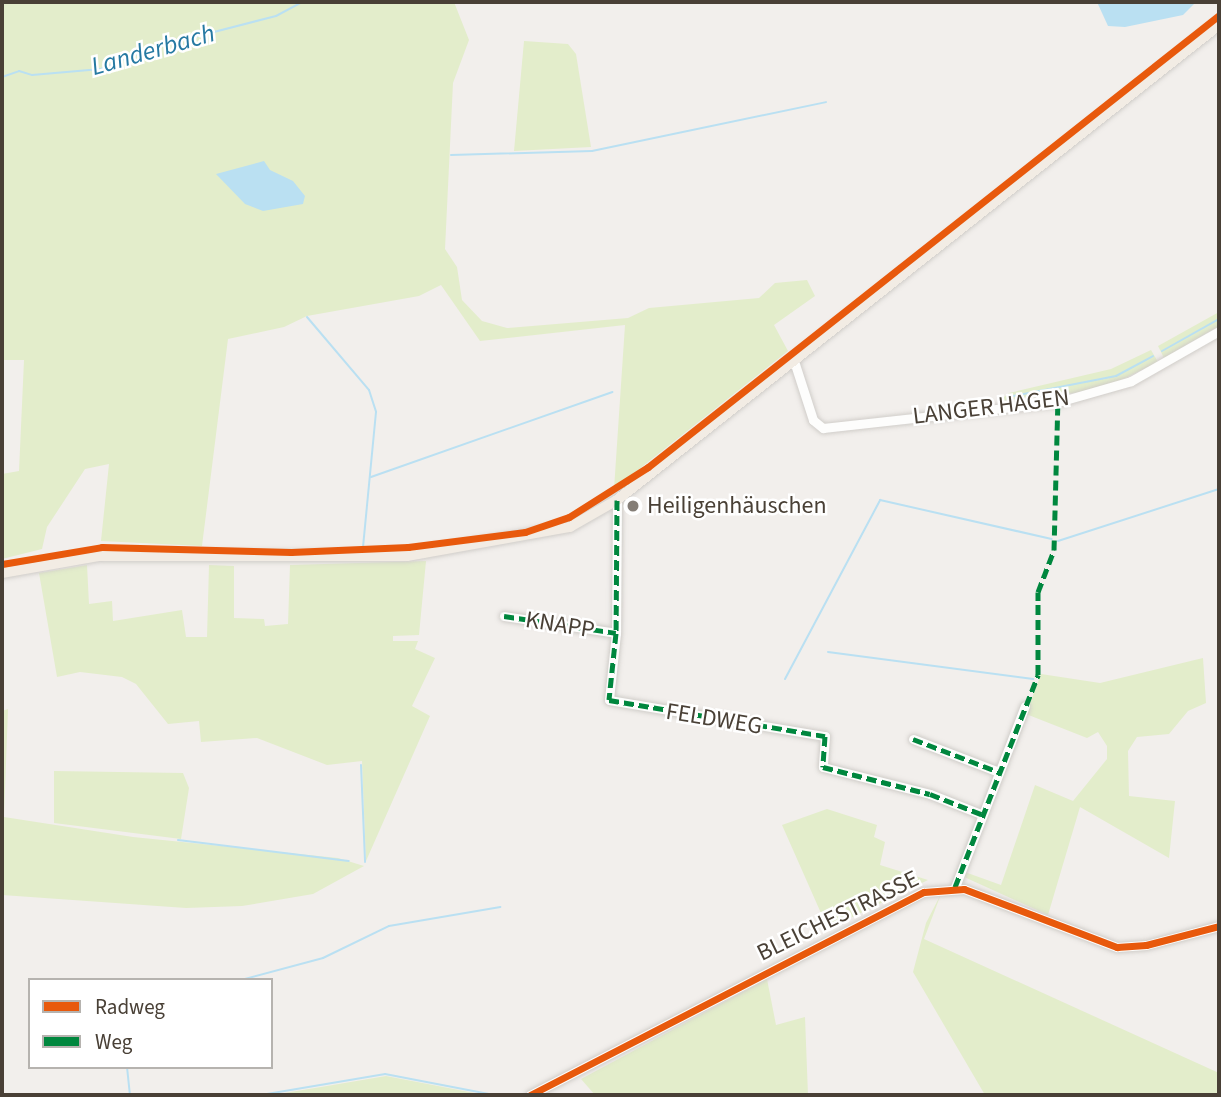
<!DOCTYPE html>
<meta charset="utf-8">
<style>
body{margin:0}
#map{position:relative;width:1221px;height:1097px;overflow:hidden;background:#f2efec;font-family:"Source Sans 3",sans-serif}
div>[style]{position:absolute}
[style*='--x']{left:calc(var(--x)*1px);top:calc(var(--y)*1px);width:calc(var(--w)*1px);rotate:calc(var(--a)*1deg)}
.green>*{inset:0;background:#e3edcb}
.water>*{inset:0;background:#bae0f2}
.stream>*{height:2px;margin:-1px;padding:0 1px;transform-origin:1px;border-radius:1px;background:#bae0f2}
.roads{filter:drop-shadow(0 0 2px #d0cdc9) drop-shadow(0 0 2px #d0cdc9)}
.minor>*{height:9px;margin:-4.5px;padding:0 4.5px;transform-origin:4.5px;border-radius:4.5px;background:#fdfdfc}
.major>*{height:10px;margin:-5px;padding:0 5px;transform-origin:5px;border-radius:5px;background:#f2ece4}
.quiet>*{height:5px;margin-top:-2.5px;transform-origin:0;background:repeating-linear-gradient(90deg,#00873e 0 10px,transparent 0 15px)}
.cycleway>*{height:7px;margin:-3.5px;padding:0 3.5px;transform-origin:3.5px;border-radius:3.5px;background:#e8590c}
.dots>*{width:19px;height:19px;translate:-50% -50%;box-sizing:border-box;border:4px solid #fff;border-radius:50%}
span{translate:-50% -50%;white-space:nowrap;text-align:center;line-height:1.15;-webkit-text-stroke:5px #fff;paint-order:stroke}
.street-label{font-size:24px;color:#494036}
.poi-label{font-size:24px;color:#494036}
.left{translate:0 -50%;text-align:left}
.water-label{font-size:26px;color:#2579a2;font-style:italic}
.frame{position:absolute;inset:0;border:4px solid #494036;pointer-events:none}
.legend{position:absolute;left:28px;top:978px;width:245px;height:91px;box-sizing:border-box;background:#fff;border:2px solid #b6b3af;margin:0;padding:9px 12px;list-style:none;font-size:21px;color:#494036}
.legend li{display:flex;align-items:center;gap:14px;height:35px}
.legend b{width:35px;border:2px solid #b6b3af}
</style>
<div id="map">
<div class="green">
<div style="clip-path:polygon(2px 2px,454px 2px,469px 40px,453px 83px,445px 249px,457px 267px,462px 300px,482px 321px,507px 328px,628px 318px,649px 308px,759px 298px,775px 283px,807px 280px,815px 296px,774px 325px,788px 351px,614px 489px,625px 325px,480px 341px,441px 285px,419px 296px,307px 316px,284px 327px,228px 339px,202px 546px,101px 541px,109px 464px,85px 469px,47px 527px,42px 549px,2px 559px,2px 474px,19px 471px,24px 360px,2px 360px)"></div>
<div style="clip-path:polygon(524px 41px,568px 44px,576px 54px,591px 147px,514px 151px)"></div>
<div style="clip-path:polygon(1219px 312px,1219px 326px,1164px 358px,1158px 346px)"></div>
<div style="clip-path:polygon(1151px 350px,1158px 362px,1119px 381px,1083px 392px,999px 401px,1009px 393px,1111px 369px)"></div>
<div style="clip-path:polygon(426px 561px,419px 635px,393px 636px,393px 641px,418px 641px,415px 649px,435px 658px,412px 706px,430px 716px,366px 861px,362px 761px,327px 765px,257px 738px,201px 742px,199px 721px,168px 724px,136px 684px,122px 677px,80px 672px,57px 677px,39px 573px,87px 565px,89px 604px,112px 601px,113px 621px,182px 610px,186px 637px,207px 637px,209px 565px,234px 566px,234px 618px,264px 619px,265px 626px,288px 624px,290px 565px)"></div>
<div style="clip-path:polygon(1203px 658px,1206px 703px,1188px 711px,1169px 734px,1137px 737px,1128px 751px,1129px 796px,1175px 801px,1169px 858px,1080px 807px,1048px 915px,962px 876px,962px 871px,1001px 885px,1035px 785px,1073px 801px,1107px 759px,1107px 746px,1098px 732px,1087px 738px,1026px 714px,1041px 674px,1100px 683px)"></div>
<div style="clip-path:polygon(8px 709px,4px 817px,133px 837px,338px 858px,364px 866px,313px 894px,242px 906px,186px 908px,2px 895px,2px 711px)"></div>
<div style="clip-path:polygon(54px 771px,183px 773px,189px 788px,181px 839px,54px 823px)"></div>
<div style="clip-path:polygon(827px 809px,877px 825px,874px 837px,885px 842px,880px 865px,928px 880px,828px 929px,782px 825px)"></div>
<div style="clip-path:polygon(941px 894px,924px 939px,1219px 1073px,1219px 1095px,985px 1095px,913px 972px,926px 923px)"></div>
<div style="clip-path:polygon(767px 979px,776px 1025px,805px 1017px,808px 1095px,595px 1095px,581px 1079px)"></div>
<div style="clip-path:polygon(386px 1076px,485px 1095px,272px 1095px,321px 1087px)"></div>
</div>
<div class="water">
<div style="clip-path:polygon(1097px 2px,1196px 2px,1183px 15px,1125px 27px,1108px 26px)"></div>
<div style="clip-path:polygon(264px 161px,270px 170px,293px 181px,305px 196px,303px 204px,263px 211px,245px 204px,216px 174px)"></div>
</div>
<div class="stream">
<div style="--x:2;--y:77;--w:18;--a:-19"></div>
<div style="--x:19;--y:71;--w:14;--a:17"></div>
<div style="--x:32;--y:75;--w:69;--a:-5"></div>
<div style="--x:101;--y:69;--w:55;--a:-22.4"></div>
<div style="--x:152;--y:48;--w:128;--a:-14.5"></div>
<div style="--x:276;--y:16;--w:30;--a:-28"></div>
<div style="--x:451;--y:155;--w:141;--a:-1.6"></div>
<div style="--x:592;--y:151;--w:239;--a:-11.8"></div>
<div style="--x:307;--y:317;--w:96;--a:49.7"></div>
<div style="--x:369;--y:390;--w:23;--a:72"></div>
<div style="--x:376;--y:412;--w:135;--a:95.5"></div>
<div style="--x:1162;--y:351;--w:65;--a:-29.3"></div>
<div style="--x:1008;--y:397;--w:110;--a:-11"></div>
<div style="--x:1116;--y:376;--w:42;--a:-28.4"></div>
<div style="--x:371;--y:477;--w:256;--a:-19.4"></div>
<div style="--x:1058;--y:541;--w:169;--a:-17.9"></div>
<div style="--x:828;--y:652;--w:207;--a:7.5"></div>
<div style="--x:785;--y:679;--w:203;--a:-62"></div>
<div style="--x:880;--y:500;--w:176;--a:12.8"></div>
<div style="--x:361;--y:765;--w:97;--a:87.6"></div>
<div style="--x:178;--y:840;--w:172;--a:7"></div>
<div style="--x:241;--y:980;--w:85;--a:-15"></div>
<div style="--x:323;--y:958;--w:73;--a:-25.9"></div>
<div style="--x:389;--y:926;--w:113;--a:-9.7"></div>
<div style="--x:127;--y:1067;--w:28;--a:84"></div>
<div style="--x:261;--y:1095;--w:126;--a:-9.6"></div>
<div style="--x:385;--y:1074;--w:111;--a:10.9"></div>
</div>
<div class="roads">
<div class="minor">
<div style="--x:794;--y:361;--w:62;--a:72.1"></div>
<div style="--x:813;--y:420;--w:13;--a:39"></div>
<div style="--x:823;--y:428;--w:236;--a:-6.3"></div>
<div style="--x:1058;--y:402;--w:76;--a:-16"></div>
<div style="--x:1131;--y:381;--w:101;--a:-29.6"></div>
<div style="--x:617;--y:500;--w:133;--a:90.4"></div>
<div style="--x:616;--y:633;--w:67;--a:96"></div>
<div style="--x:609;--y:700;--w:219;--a:9.5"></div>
<div style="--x:825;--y:736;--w:31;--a:94"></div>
<div style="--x:823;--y:767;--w:110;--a:14.2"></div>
<div style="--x:930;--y:794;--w:55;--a:21.4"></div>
<div style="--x:504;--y:616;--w:113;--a:8.6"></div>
<div style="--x:913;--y:739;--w:92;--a:21"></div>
<div style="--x:955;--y:887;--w:194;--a:-68.9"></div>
<div style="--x:530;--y:1095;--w:443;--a:-27.3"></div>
<div style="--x:924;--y:892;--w:40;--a:-4.3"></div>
<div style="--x:964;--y:889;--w:164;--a:20.8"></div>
<div style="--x:1117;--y:947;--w:29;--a:-4"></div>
<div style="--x:1146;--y:945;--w:75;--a:-14.6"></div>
</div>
<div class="major">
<div style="--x:2;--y:573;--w:98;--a:-9.9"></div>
<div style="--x:99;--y:556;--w:308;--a:0"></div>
<div style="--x:407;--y:556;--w:166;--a:-10.1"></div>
<div style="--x:570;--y:527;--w:54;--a:-29.9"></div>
<div style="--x:617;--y:500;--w:767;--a:-38.27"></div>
</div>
</div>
<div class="quiet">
<div style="--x:617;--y:500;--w:133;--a:90.4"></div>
<div style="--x:616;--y:633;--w:67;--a:96"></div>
<div style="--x:609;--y:700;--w:219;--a:9.5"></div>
<div style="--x:825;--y:736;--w:31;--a:94"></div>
<div style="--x:823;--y:767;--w:110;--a:14.2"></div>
<div style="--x:930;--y:794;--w:55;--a:21.4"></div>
<div style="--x:504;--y:616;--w:113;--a:8.6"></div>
<div style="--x:913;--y:739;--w:92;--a:21"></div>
<div style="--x:955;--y:887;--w:228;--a:-68.6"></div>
<div style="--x:1038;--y:675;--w:83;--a:-90"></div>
<div style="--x:1038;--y:592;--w:45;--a:-69.1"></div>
<div style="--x:1054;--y:550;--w:148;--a:-88.5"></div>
</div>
<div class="cycleway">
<div style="--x:2;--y:564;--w:101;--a:-9.6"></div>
<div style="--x:102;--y:547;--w:189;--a:1.5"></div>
<div style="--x:291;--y:552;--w:117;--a:-2.4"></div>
<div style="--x:408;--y:547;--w:118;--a:-7.3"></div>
<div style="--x:525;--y:532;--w:46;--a:-18.8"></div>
<div style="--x:569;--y:517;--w:93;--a:-32.3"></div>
<div style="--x:648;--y:467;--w:728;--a:-38.36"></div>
<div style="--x:530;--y:1095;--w:443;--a:-27.3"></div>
<div style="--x:924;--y:892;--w:40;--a:-4.3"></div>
<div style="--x:964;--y:889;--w:164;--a:20.8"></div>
<div style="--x:1117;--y:947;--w:29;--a:-4"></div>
<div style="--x:1146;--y:945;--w:75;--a:-14.6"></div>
</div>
<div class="dots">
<div style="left:633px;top:506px;background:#847d76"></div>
</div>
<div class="street-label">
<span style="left:991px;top:407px;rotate:-7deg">LANGER HAGEN</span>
<span style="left:560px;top:625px;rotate:9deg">KNAPP</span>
<span style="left:714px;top:719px;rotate:9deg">FELDWEG</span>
<span style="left:838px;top:916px;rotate:-26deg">BLEICHESTRASSE</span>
</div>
<div class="poi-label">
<span class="left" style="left:647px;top:506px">Heiligenhäuschen</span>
</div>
<div class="water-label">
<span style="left:153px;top:50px;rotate:-16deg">Landerbach</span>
</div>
<div class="frame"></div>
<ul class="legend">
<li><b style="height:9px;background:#e8590c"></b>Radweg</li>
<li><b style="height:9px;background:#00873e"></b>Weg</li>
</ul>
</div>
